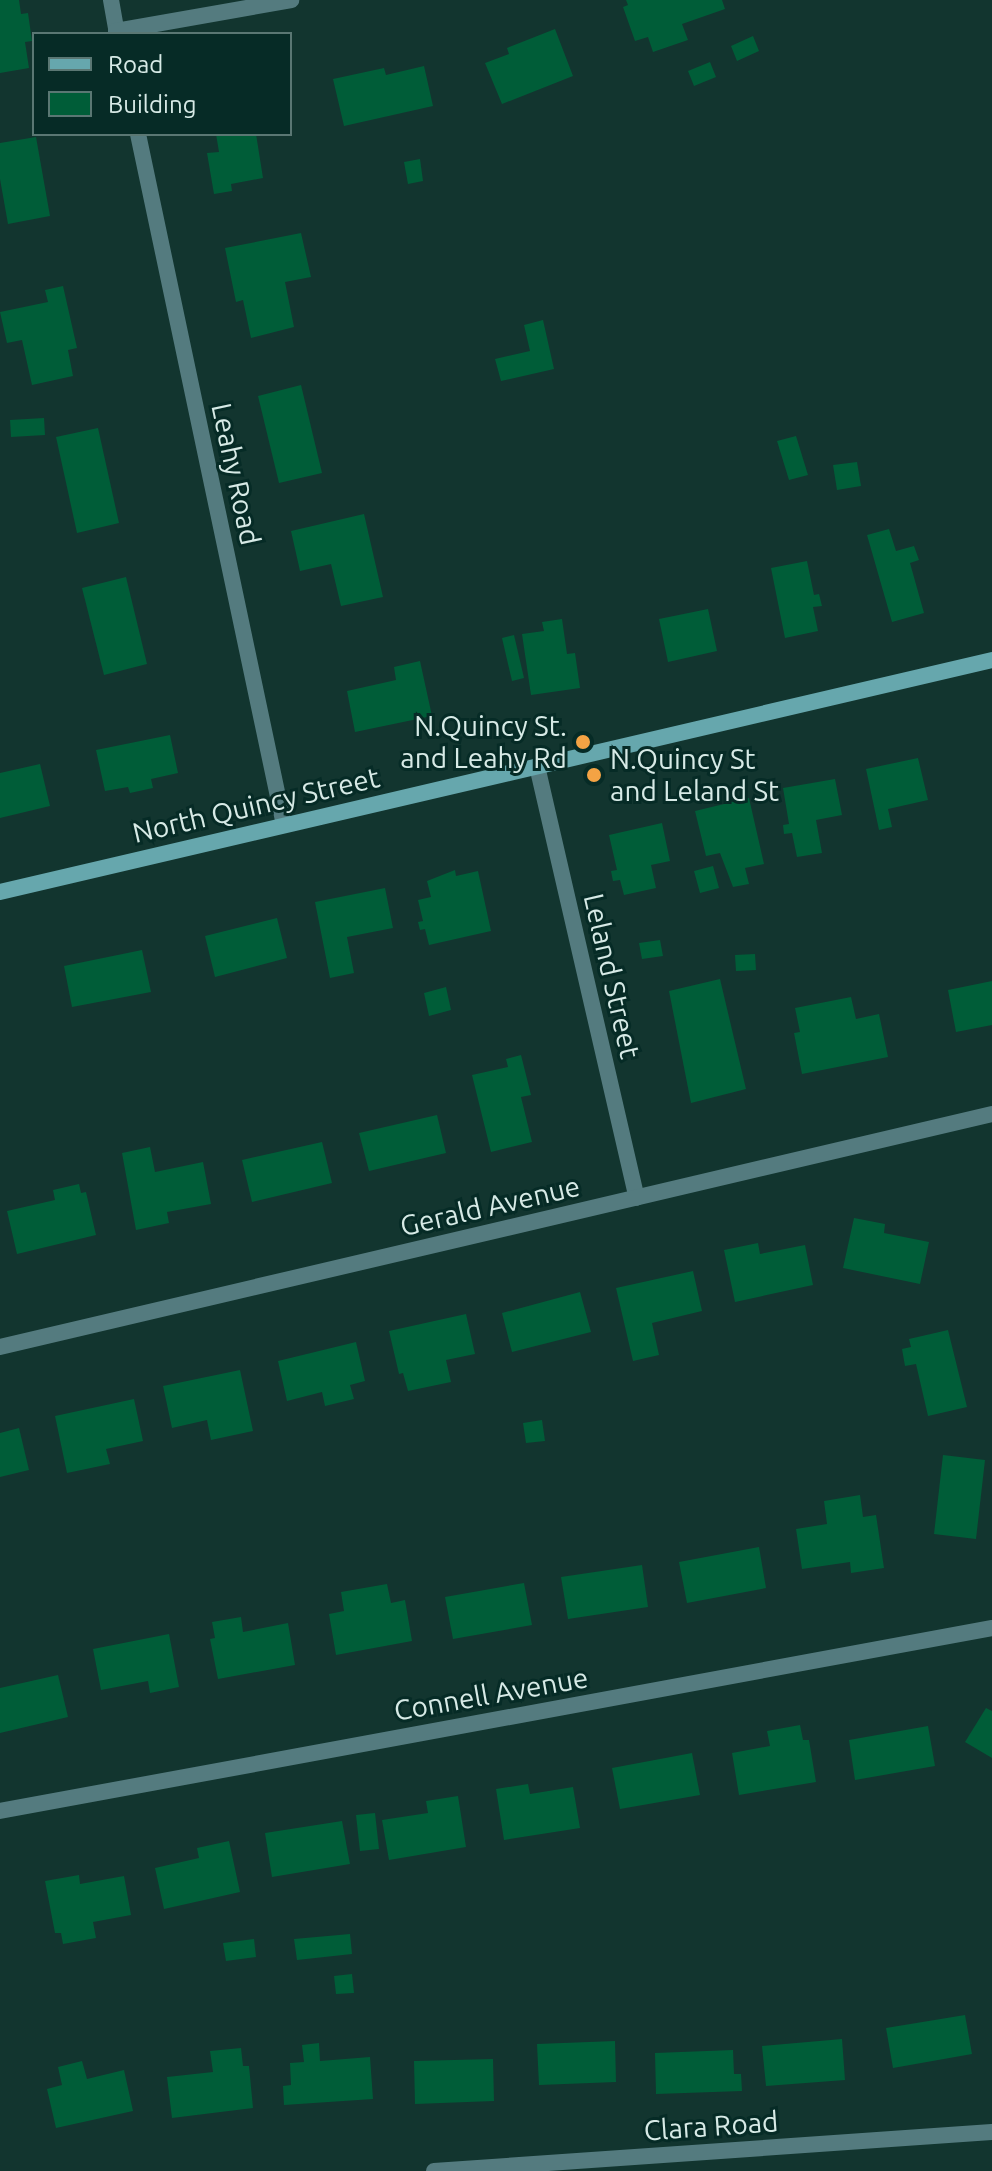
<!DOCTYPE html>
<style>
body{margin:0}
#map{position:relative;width:992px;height:2171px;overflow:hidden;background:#12352f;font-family:Ubuntu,sans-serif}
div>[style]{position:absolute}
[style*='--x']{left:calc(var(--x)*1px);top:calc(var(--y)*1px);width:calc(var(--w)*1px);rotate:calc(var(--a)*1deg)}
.building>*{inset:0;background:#005d38}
.minor>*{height:16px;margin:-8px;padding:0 8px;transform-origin:8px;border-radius:8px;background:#547b7f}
.secondary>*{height:16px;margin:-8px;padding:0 8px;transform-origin:8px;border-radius:8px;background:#66a7ad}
.dots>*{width:22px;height:22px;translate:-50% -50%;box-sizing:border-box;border:4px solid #062b26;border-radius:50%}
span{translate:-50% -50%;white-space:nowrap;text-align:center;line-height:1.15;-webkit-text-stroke:6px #062b26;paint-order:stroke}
.street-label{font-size:28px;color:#d7eae6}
.poi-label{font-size:28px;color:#d7eae6}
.right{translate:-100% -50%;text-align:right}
.left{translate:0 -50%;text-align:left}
.legend{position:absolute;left:32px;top:32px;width:260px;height:104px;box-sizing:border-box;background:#062b26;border:2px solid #5a7773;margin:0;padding:10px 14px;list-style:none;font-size:24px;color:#d7eae6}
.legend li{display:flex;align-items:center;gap:16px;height:40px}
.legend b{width:40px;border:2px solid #5a7773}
</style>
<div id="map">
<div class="building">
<div style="clip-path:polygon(0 0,19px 0,21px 14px,28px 13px,32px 41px,25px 42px,29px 68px,0 73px)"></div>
<div style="clip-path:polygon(626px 0,722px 0,725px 9px,682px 24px,688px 40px,653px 52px,648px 37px,635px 41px,623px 7px,628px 5px)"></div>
<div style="clip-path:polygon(555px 29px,573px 76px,502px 104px,485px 63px,509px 54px,507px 48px)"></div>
<div style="clip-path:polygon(753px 36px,759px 51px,737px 61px,731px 46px)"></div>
<div style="clip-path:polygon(710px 62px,716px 77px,694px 86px,688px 71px)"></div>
<div style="clip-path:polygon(424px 66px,433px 106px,344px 126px,333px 79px,384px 68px,386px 75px)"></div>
<div style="clip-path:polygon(216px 134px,256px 134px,263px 178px,231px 184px,232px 191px,214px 194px,207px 153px,219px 152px)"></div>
<div style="clip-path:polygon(36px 137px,50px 216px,8px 224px,0 179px,0 143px)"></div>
<div style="clip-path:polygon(420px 159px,423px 181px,408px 184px,404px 162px)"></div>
<div style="clip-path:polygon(301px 233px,311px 277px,285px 282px,294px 327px,251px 338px,243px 300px,236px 302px,225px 248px)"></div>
<div style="clip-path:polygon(63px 286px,77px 348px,68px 350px,73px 376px,32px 385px,22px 340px,7px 343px,0 312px,48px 302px,45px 290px)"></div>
<div style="clip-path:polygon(543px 320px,554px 369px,501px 381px,495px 359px,530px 351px,524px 325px)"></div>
<div style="clip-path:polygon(301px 385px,322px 473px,279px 483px,258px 396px)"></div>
<div style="clip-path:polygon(44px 418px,45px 435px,11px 437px,10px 420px)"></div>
<div style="clip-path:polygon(98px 428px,119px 523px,77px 533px,56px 437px)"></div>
<div style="clip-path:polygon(796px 436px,808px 475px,789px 480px,777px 441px)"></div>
<div style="clip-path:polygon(857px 462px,861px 486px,837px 490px,833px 465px)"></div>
<div style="clip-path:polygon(364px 514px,383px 597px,341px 606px,331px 564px,300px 571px,291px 531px)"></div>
<div style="clip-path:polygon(889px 529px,896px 551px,914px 546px,919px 560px,910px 563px,924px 613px,892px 622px,867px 535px)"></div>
<div style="clip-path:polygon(807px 561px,814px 595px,819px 594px,822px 606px,813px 607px,818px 631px,785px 638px,771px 568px)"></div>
<div style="clip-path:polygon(126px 577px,147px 664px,104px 675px,82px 588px)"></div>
<div style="clip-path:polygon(708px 609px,717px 651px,668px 662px,659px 619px)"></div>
<div style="clip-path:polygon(562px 619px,567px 654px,575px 653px,580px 688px,531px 695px,522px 634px,544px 631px,542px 622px)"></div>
<div style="clip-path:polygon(514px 635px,524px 678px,512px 681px,502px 638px)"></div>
<div style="clip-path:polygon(420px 661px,432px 716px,355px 732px,347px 691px,396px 680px,394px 667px)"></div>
<div style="clip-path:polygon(170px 735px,178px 773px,151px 779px,153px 788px,130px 793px,128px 787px,105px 791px,96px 750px)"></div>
<div style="clip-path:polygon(918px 758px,928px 800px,888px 809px,892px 827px,879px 830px,866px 769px)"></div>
<div style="clip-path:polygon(40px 764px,50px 806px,0 818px,0 773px)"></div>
<div style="clip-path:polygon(835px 779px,842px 815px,816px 820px,822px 853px,797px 857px,792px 833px,784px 834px,783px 825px,789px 824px,783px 788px)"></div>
<div style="clip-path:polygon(749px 798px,764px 864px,745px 868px,749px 884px,733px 887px,720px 853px,706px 856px,695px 811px)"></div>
<div style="clip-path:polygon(662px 823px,670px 861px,651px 865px,656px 888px,624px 895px,620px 880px,613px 881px,611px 871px,617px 870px,609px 835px)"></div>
<div style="clip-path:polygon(713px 866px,719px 888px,700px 893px,694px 871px)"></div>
<div style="clip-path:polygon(455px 870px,456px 876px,478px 871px,491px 931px,429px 945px,425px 929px,420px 930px,418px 922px,423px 921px,418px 900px,431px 897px,427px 881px)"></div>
<div style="clip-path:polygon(385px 888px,393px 928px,347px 937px,354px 973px,330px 978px,315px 902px)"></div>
<div style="clip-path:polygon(277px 918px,287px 958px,215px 977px,205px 936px)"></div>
<div style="clip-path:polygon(660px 940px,663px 956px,642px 959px,639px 943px)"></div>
<div style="clip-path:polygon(142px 950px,151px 992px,72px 1007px,64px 966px)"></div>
<div style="clip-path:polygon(755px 954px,756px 970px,736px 971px,735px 955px)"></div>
<div style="clip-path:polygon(720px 979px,746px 1089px,691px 1103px,669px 991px)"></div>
<div style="clip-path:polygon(992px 981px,992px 1025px,956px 1032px,948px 990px)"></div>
<div style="clip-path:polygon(446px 987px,451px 1010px,429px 1016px,424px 993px)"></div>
<div style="clip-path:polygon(851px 997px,856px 1019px,879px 1014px,888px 1057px,802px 1074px,794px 1033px,800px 1032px,795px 1008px)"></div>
<div style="clip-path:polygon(521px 1055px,531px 1095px,521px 1097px,532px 1142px,491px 1152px,472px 1075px,508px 1067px,506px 1059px)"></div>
<div style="clip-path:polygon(437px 1115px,446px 1153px,369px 1171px,359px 1133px)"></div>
<div style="clip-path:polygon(322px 1142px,332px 1183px,252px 1202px,242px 1160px)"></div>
<div style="clip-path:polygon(150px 1147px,155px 1172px,203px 1162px,211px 1204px,167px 1212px,169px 1223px,136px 1230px,122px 1153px)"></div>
<div style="clip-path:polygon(79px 1184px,81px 1193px,86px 1192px,96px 1235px,17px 1254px,7px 1211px,55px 1200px,53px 1190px)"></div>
<div style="clip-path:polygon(854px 1218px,885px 1224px,884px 1233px,929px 1242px,920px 1284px,843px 1268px)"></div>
<div style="clip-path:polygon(758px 1243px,760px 1254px,805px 1245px,813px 1285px,735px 1302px,724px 1250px)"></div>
<div style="clip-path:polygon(693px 1271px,702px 1311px,652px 1323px,659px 1355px,633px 1361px,616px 1288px)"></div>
<div style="clip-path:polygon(580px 1292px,591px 1332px,512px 1352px,502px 1313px)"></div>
<div style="clip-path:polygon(466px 1314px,475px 1354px,446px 1360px,451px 1382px,408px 1391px,403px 1373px,399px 1374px,389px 1331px)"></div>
<div style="clip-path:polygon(948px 1330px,967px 1407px,928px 1416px,916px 1364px,905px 1366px,902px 1349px,911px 1347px,909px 1339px)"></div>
<div style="clip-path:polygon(356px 1342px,365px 1381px,350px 1385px,354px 1399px,325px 1406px,322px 1392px,287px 1401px,278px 1361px)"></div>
<div style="clip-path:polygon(240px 1370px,253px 1431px,211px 1440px,207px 1420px,172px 1428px,163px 1386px)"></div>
<div style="clip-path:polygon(134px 1399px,143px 1441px,106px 1449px,110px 1464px,67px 1473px,55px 1416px)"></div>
<div style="clip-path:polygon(542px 1420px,545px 1441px,526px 1443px,523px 1423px)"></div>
<div style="clip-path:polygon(19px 1428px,29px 1470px,0 1477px,0 1433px)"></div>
<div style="clip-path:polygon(943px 1455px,985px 1460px,976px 1539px,934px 1534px)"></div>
<div style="clip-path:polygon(860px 1495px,863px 1517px,876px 1515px,884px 1568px,851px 1573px,850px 1562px,802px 1569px,796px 1529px,827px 1524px,824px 1501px)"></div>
<div style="clip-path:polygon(759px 1547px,766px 1588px,687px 1603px,679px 1562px)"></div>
<div style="clip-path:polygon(642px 1565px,648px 1607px,568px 1619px,561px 1577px)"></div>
<div style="clip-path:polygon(524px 1583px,532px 1625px,453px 1639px,445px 1597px)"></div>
<div style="clip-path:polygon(387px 1584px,391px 1603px,405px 1600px,412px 1641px,336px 1655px,329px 1614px,344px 1611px,341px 1592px)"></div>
<div style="clip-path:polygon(241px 1617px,243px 1632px,288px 1623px,295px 1665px,218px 1679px,210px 1639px,215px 1638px,212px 1622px)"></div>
<div style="clip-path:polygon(169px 1634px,179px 1687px,150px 1693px,148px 1681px,101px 1690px,93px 1649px)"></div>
<div style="clip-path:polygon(58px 1675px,68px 1717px,0 1733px,0 1688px)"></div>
<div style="clip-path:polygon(986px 1708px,992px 1711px,992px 1758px,965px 1742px)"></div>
<div style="clip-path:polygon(800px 1725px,803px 1740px,809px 1740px,816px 1782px,739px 1795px,732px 1753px,770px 1746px,767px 1731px)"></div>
<div style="clip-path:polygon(928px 1726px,935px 1766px,855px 1780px,849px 1740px)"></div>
<div style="clip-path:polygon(692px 1753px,700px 1795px,620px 1809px,612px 1768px)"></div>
<div style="clip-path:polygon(528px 1784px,530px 1794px,573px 1787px,580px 1828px,504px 1840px,496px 1789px)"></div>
<div style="clip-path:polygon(458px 1796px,466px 1847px,389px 1860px,382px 1820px,428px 1813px,426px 1801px)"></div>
<div style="clip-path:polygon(375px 1813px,379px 1849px,360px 1851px,356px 1815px)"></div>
<div style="clip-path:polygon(342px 1821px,350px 1864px,272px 1877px,265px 1833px)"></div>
<div style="clip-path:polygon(229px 1841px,240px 1892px,164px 1909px,155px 1868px,199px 1858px,197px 1848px)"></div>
<div style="clip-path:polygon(79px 1875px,80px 1884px,124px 1876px,131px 1915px,93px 1922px,96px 1938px,63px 1944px,61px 1933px,55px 1933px,45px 1881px)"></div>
<div style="clip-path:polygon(350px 1934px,352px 1954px,297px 1960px,294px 1939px)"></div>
<div style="clip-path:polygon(254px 1939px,256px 1957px,226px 1961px,223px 1943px)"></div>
<div style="clip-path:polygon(352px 1974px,354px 1993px,336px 1994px,334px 1976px)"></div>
<div style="clip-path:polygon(965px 2015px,972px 2054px,893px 2068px,886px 2028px)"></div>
<div style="clip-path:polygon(842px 2039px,845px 2080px,766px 2086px,762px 2046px)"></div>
<div style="clip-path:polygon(615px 2041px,616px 2082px,539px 2085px,537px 2044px)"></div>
<div style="clip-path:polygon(319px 2043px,320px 2061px,370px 2057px,373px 2099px,284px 2105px,283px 2086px,291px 2085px,290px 2063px,304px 2062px,302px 2045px)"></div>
<div style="clip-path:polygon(241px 2048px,243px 2066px,249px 2066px,253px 2108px,172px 2118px,167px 2077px,213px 2072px,210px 2051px)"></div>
<div style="clip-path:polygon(733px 2050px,734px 2074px,741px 2074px,742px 2091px,656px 2094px,655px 2053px)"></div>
<div style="clip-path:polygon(493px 2059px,494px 2101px,415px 2104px,414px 2061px)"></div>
<div style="clip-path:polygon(82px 2061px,87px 2079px,124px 2070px,133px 2111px,56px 2128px,47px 2089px,62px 2085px,58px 2067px)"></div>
</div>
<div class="minor">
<div style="--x:111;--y:0;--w:35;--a:80"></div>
<div style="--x:116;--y:31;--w:178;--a:-10"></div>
<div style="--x:138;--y:134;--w:706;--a:78.07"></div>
<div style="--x:537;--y:766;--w:443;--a:77"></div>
<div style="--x:0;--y:1347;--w:1019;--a:-13.22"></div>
<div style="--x:0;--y:1811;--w:1009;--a:-10.45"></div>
<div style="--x:434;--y:2171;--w:559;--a:-4"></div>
</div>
<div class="secondary">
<div style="--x:0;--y:892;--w:1019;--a:-13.16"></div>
</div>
<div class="dots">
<div style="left:583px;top:742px;background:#f4a344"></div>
<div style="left:594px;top:775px;background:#f4a344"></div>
</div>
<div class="street-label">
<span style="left:236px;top:474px;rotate:78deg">Leahy Road</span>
<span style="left:256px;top:805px;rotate:-13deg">North Quincy Street</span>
<span style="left:612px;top:976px;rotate:77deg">Leland Street</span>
<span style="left:490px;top:1206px;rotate:-13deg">Gerald Avenue</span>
<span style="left:491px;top:1694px;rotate:-10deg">Connell Avenue</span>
<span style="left:711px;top:2126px;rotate:-4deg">Clara Road</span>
</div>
<div class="poi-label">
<span class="right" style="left:567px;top:742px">N.Quincy St.<br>and Leahy Rd</span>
<span class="left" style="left:610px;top:775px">N.Quincy St<br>and Leland St</span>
</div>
<ul class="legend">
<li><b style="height:10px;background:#66a7ad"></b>Road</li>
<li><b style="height:22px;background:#005d38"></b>Building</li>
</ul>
</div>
